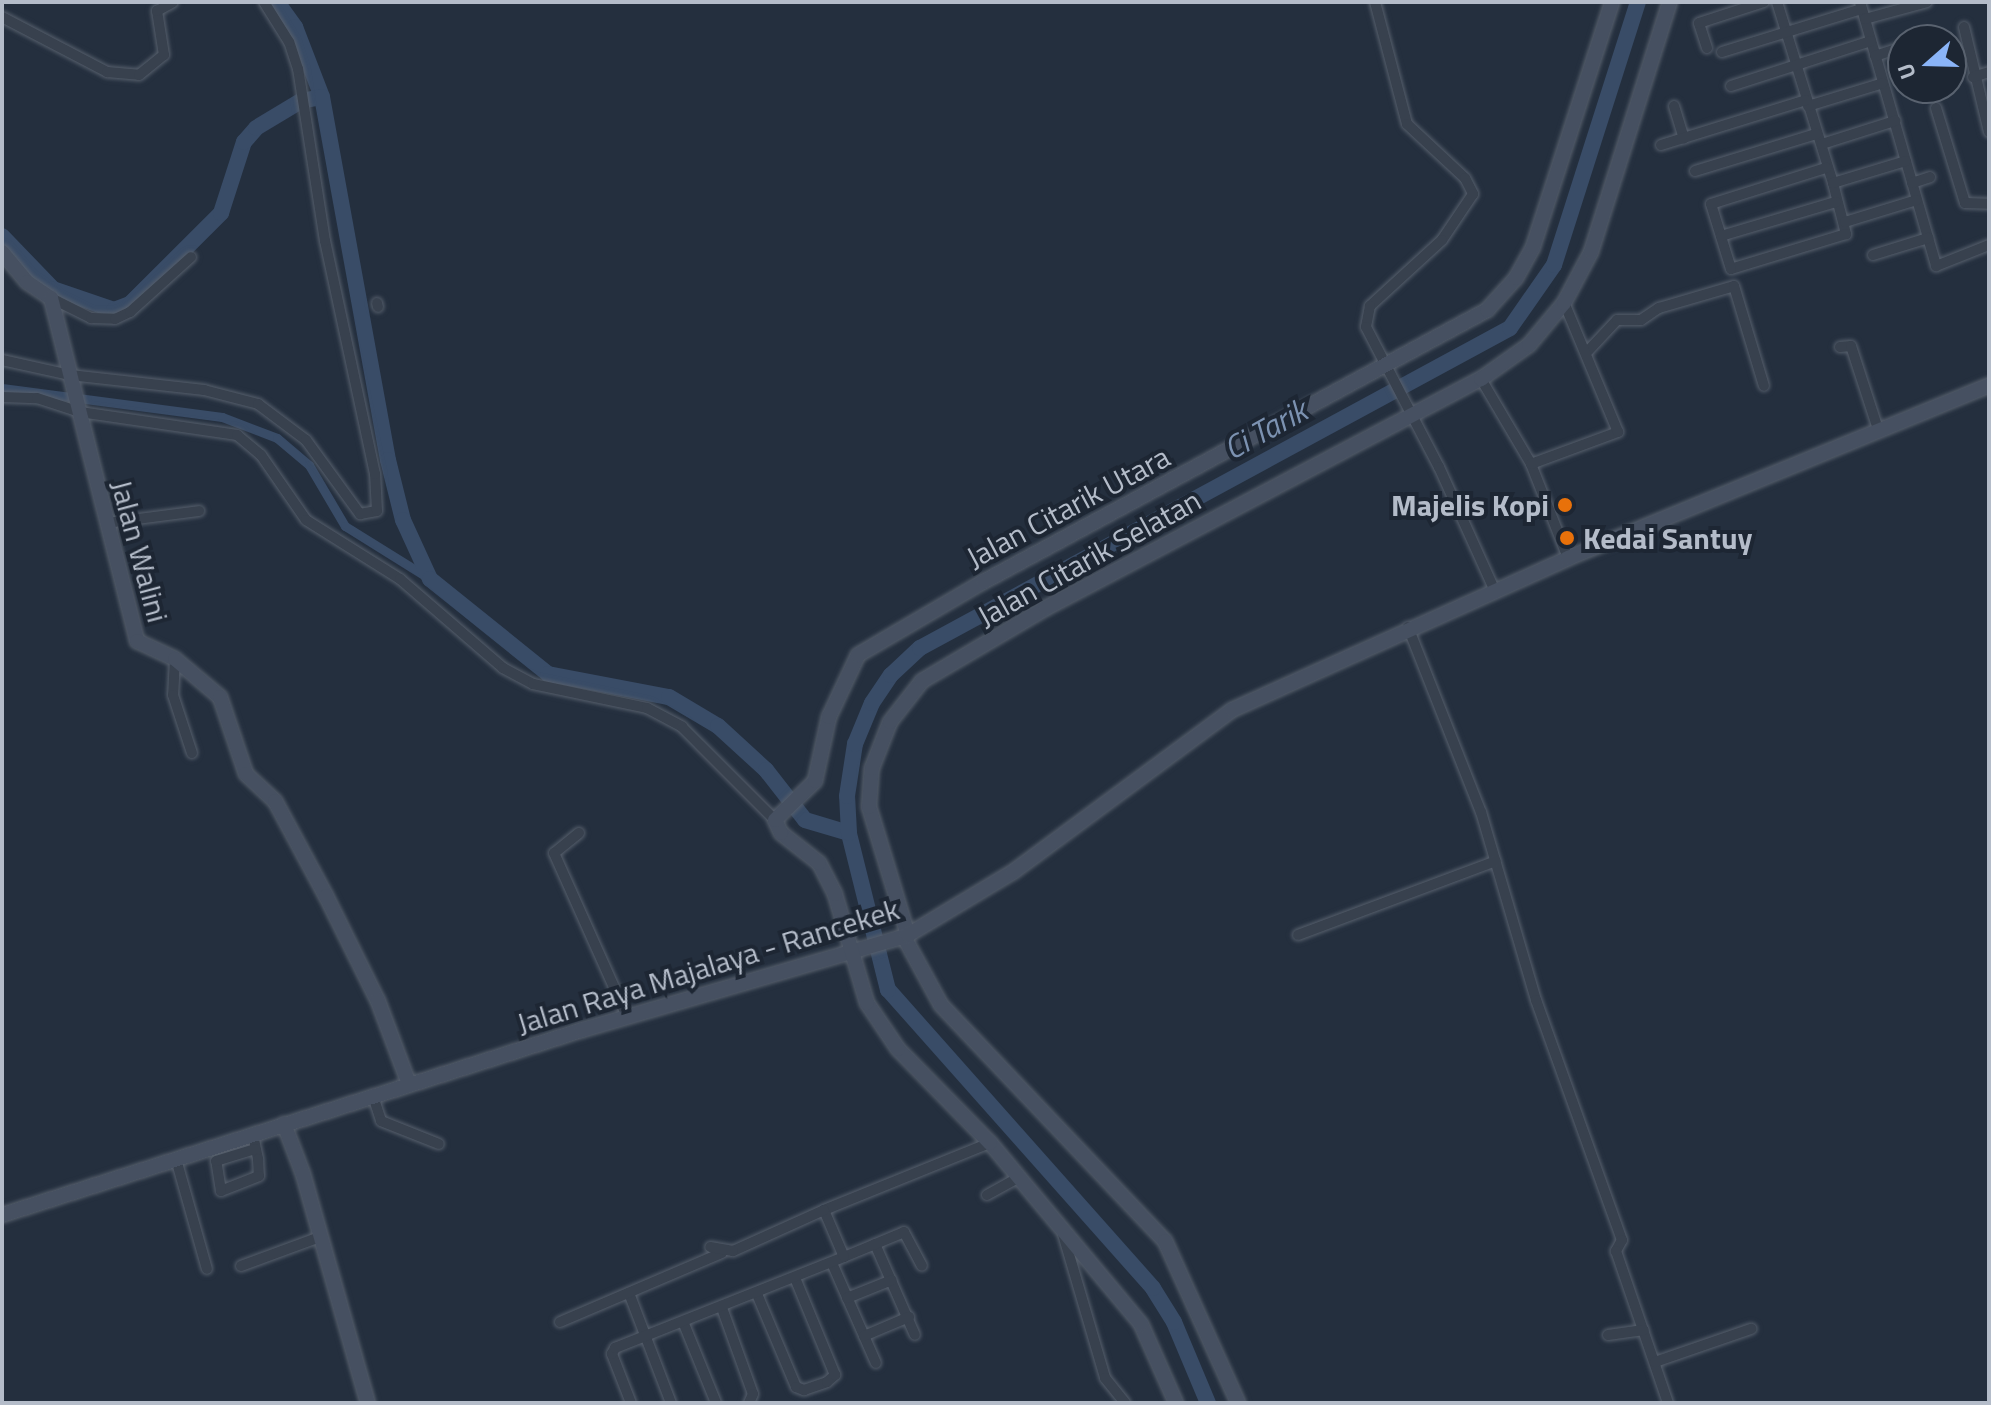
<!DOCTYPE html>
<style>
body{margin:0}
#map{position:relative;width:1991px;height:1405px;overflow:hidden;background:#242f3e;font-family:"Titillium Web",sans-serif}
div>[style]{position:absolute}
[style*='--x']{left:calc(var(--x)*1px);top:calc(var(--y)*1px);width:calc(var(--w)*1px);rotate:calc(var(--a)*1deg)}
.canal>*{height:9px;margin:-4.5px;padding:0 4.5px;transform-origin:4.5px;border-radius:4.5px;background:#394c67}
.river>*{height:16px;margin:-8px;padding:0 8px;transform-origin:8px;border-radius:8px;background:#394c67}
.roads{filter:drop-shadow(0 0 2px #565f6c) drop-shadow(0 0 2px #565f6c)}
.street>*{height:10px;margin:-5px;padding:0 5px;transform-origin:5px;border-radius:5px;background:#38414e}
.secondary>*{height:14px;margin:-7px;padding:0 7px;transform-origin:7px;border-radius:7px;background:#465061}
.dots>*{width:22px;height:22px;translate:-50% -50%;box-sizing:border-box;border:4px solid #1d2633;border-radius:50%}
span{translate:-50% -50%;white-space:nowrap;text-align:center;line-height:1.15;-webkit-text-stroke:8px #1d2633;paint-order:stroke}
.poi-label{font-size:30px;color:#b4bcc9;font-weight:700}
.right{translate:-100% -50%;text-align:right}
.left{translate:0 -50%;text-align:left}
.street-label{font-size:30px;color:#b4bcc9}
.water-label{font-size:32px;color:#7c92b1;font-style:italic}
.frame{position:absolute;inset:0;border:4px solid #b4bcc9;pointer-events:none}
.north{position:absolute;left:1887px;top:24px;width:80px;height:80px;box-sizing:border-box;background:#1d2633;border:2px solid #59626f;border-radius:50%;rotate:250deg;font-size:22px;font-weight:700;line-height:32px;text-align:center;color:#b4bcc9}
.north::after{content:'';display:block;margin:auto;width:28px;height:36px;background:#8ab4f8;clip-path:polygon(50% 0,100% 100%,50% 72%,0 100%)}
</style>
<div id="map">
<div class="canal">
<div style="--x:2;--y:388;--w:222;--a:7.5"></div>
<div style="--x:222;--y:417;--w:59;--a:20.9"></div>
<div style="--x:277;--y:438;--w:42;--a:40.2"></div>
<div style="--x:309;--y:465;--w:71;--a:59.5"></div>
<div style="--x:345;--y:526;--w:100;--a:31.9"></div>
</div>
<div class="river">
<div style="--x:277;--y:2;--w:31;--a:54"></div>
<div style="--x:295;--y:27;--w:75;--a:68.9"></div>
<div style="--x:2;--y:236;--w:74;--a:46.1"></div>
<div style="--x:53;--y:289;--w:65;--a:19"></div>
<div style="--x:114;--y:310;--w:17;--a:-21"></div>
<div style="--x:130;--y:304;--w:129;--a:-45"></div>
<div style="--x:221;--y:213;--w:75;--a:-72.1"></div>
<div style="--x:244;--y:142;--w:18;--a:-49"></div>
<div style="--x:256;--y:128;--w:52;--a:-31"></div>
<div style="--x:301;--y:101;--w:21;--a:-11"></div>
<div style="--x:322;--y:97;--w:369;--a:79.7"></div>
<div style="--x:388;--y:460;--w:62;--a:76"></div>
<div style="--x:403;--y:520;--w:65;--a:65.4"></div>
<div style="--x:430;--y:579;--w:151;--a:38.8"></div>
<div style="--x:548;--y:674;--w:123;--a:10.8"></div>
<div style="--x:669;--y:697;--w:57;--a:30.6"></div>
<div style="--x:718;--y:726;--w:65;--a:42.5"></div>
<div style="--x:766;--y:770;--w:63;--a:52"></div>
<div style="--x:805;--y:820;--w:46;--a:16.5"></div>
<div style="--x:1208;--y:1403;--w:88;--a:-112.8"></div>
<div style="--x:1174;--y:1322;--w:40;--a:-122"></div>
<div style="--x:1153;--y:1288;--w:399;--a:-131.6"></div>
<div style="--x:888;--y:990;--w:162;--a:-104"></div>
<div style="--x:849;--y:833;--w:37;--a:-93"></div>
<div style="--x:847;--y:796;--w:53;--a:-81.3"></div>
<div style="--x:855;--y:744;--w:44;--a:-67.5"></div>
<div style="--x:872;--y:703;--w:34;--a:-56"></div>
<div style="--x:891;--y:675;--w:40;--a:-43"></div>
<div style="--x:920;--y:648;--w:671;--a:-28.47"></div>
<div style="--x:1510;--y:328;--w:77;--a:-55.1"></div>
<div style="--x:1554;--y:265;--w:276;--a:-72.3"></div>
</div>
<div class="roads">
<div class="street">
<div style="--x:1375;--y:2;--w:126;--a:75.3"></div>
<div style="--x:1407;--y:124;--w:79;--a:43"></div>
<div style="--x:1465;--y:178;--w:18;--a:63"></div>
<div style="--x:1473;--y:194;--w:55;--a:124"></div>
<div style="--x:1442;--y:240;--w:98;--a:137.5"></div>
<div style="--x:1370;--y:306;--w:21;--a:101"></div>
<div style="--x:1366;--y:327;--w:158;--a:62.5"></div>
<div style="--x:1439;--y:467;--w:136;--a:65.7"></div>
<div style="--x:1777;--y:2;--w:189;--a:72.8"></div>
<div style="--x:1833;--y:183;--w:53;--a:75.7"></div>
<div style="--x:1846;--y:234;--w:120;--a:163.1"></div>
<div style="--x:1731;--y:269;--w:68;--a:-107.1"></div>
<div style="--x:1711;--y:204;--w:121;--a:-17.4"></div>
<div style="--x:1860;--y:2;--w:275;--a:73.9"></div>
<div style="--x:1936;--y:266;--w:57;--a:-21.6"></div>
<div style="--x:2;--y:17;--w:119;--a:27.6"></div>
<div style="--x:107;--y:72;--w:32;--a:5"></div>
<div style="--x:139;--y:75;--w:32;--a:-39"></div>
<div style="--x:164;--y:55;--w:45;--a:-99"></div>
<div style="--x:157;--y:11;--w:18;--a:-29"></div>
<div style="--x:1865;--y:19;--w:64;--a:-15.3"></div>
<div style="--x:1964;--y:27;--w:108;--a:76.6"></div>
<div style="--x:1925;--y:40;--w:9;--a:-18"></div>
<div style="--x:1707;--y:48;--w:26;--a:-108"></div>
<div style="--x:1699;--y:23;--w:68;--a:-17.9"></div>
<div style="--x:1722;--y:52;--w:146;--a:-17.1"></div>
<div style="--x:1875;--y:56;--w:29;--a:-18"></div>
<div style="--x:1973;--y:77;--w:17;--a:-17"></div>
<div style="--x:1731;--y:86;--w:147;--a:-17.8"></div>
<div style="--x:1674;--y:106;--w:34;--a:73"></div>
<div style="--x:1808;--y:106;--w:78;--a:-17"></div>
<div style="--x:1936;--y:108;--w:99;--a:73"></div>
<div style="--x:1965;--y:203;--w:24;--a:2"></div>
<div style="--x:1822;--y:144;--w:77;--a:-17.5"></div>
<div style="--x:1661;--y:145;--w:152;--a:-17.2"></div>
<div style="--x:1695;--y:171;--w:127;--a:-17"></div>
<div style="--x:1833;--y:183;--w:76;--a:-16.8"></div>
<div style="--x:1912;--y:183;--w:19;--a:-18"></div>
<div style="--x:1845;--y:222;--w:75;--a:-17"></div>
<div style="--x:1721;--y:236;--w:120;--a:-16.5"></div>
<div style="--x:1873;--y:255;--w:58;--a:-17.2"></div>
<div style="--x:51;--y:298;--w:45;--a:26.6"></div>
<div style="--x:91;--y:318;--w:24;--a:2"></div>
<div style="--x:115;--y:319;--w:17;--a:-25"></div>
<div style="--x:130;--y:312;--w:82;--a:-42"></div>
<div style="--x:377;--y:303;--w:4;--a:76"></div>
<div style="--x:1840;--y:347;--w:11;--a:-5"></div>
<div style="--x:1851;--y:346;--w:87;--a:72"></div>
<div style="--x:1588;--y:351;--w:42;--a:-46.9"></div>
<div style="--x:1617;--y:320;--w:24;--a:0"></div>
<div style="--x:1641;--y:320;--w:22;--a:-34"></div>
<div style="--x:1659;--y:308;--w:78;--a:-16.3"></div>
<div style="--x:1734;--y:286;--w:104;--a:73.3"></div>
<div style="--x:2;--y:360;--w:70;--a:12.4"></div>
<div style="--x:70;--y:375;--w:135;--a:6.4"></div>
<div style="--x:204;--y:390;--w:56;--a:14.5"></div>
<div style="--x:258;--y:404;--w:60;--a:36.9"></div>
<div style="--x:306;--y:440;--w:92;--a:53.9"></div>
<div style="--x:360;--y:514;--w:17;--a:-10"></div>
<div style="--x:377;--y:511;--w:37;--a:-93"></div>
<div style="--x:375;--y:474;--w:238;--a:-102.1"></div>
<div style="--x:325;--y:241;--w:174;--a:-98.9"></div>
<div style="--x:298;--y:69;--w:28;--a:-108"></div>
<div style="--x:289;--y:42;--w:47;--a:-122"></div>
<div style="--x:1481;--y:379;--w:99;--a:59.5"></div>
<div style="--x:1531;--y:464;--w:101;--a:68.5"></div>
<div style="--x:2;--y:397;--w:35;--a:2"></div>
<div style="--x:37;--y:398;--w:45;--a:18"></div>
<div style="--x:80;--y:412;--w:159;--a:8.3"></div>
<div style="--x:237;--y:435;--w:31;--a:40"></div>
<div style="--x:261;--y:455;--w:79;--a:55.3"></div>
<div style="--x:306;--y:520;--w:111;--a:32.1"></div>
<div style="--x:400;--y:579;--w:136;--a:40.8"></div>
<div style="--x:503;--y:668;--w:34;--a:28"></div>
<div style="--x:533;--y:684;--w:116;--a:11.9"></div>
<div style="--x:647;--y:708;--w:40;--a:28"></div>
<div style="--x:682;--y:727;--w:132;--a:45"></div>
<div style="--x:1531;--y:464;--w:93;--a:-20.2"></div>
<div style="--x:1618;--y:432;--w:141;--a:-112.6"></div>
<div style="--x:107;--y:523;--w:93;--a:-7.4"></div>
<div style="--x:1408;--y:627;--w:199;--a:68.5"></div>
<div style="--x:1481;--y:812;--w:196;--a:73.7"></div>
<div style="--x:1536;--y:1000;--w:255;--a:70.3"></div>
<div style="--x:1622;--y:1240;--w:13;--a:119"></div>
<div style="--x:1616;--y:1251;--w:161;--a:71.1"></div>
<div style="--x:175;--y:659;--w:36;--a:93"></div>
<div style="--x:173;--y:695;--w:61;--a:71.9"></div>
<div style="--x:579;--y:833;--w:32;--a:141"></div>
<div style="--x:554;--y:853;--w:179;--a:65.9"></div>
<div style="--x:1298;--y:935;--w:211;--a:-20.5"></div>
<div style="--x:373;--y:1096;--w:26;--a:72"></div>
<div style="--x:381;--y:1121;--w:62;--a:21.6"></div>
<div style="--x:253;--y:1135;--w:25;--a:78"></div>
<div style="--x:258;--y:1159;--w:17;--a:87"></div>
<div style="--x:259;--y:1176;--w:41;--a:158.5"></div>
<div style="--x:221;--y:1191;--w:30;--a:-99"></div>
<div style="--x:216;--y:1161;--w:41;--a:-17.1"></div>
<div style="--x:176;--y:1159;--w:114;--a:74.3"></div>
<div style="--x:987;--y:1195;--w:37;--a:-29"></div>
<div style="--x:824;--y:1210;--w:179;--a:-22"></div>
<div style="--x:1063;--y:1234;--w:150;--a:73.7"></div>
<div style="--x:1105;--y:1378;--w:32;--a:51"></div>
<div style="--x:875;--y:1244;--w:99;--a:66.3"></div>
<div style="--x:844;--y:1257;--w:65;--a:-22.6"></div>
<div style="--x:904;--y:1232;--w:38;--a:62"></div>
<div style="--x:832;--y:1263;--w:109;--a:66.3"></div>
<div style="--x:241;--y:1266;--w:84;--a:-20.2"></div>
<div style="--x:629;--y:1293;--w:118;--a:69.1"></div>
<div style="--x:757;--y:1294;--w:101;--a:67.2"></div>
<div style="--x:796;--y:1387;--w:9;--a:21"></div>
<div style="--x:804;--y:1390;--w:24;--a:-19"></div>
<div style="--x:827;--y:1382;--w:11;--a:-41"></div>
<div style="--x:835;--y:1375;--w:105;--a:-112.4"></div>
<div style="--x:847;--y:1298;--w:48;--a:-21.8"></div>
<div style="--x:722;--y:1308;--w:91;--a:70.2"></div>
<div style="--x:753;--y:1394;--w:10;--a:114"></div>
<div style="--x:560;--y:1322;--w:176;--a:-23.1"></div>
<div style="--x:684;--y:1324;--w:85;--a:67.9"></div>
<div style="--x:1608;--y:1335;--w:36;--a:-8"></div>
<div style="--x:864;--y:1336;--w:49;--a:-22.9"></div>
<div style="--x:1655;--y:1362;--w:102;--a:-19"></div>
<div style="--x:631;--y:1403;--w:53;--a:-111.2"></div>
<div style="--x:612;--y:1354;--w:7;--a:-63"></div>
<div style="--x:615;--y:1348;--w:246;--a:-21.7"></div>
<div style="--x:844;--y:1257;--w:51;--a:-113.1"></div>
<div style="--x:824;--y:1210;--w:100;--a:155.7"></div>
<div style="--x:733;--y:1251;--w:23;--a:-170"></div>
</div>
<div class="secondary">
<div style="--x:2;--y:252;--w:39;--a:50"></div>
<div style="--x:27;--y:282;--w:29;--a:34"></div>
<div style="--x:51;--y:298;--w:354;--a:75.9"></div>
<div style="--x:137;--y:641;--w:42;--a:25.3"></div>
<div style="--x:175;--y:659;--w:59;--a:40.2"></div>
<div style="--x:220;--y:697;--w:81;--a:71.3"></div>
<div style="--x:246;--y:774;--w:40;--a:43"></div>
<div style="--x:275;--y:801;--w:108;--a:61.8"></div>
<div style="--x:326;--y:896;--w:117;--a:63.7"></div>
<div style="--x:378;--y:1001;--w:89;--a:69.5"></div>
<div style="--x:908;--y:935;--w:134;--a:-106.9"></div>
<div style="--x:869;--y:807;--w:39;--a:-86"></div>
<div style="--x:872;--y:768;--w:49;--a:-68.6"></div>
<div style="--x:890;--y:722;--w:52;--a:-52"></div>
<div style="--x:922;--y:681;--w:144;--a:-30.5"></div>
<div style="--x:1046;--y:608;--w:492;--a:-27.8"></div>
<div style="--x:1481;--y:379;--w:59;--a:-35.3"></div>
<div style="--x:1529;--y:345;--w:55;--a:-50.2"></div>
<div style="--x:1564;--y:303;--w:58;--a:-62.1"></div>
<div style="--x:1591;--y:252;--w:262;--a:-72.5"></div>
<div style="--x:904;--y:937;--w:77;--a:61.4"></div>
<div style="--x:941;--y:1005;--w:325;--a:46.5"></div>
<div style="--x:1165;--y:1241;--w:178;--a:65.7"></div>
<div style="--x:284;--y:1124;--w:53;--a:69.2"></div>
<div style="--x:303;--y:1174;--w:238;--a:74.2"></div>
<div style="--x:2;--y:1215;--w:609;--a:-17.69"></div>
<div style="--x:582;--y:1030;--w:340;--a:-16.2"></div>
<div style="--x:908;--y:935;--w:122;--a:-31"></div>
<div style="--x:1013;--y:872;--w:272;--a:-36.5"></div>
<div style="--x:1232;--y:710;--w:369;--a:-24.3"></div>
<div style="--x:1568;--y:558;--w:455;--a:-22.3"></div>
<div style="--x:1176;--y:1403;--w:86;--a:-113.9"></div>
<div style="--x:1141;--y:1324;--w:236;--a:-129.8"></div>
<div style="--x:990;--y:1143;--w:132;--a:-134.4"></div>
<div style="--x:898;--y:1049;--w:55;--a:-124"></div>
<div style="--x:867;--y:1003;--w:114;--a:-106.4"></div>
<div style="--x:835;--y:894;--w:35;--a:-117"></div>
<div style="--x:819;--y:863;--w:48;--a:-141.7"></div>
<div style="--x:781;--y:833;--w:14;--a:-115"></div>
<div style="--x:775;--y:820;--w:56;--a:-44.3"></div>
<div style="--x:815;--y:781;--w:66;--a:-77.7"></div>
<div style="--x:829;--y:717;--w:68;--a:-64.9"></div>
<div style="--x:858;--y:655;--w:145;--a:-30.3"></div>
<div style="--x:983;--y:582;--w:573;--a:-28.35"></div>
<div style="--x:1487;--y:310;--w:43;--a:-47.8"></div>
<div style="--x:1516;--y:278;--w:35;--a:-61"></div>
<div style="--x:1533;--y:247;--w:257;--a:-72.1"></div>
</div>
</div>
<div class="dots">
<div style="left:1565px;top:505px;background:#e8710a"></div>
<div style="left:1567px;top:538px;background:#e8710a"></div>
</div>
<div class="poi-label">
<span class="right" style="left:1549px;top:505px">Majelis Kopi</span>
<span class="left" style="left:1583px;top:538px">Kedai Santuy</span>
</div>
<div class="street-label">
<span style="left:1068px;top:507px;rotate:-28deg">Jalan Citarik Utara</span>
<span style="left:140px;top:551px;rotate:75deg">Jalan Walini</span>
<span style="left:1089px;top:558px;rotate:-29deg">Jalan Citarik Selatan</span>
<span style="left:708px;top:966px;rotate:-17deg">Jalan Raya Majalaya - Rancekek</span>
</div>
<div class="water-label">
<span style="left:1265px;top:429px;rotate:-29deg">Ci Tarik</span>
</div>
<div class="frame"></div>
<div class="north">U</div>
</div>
